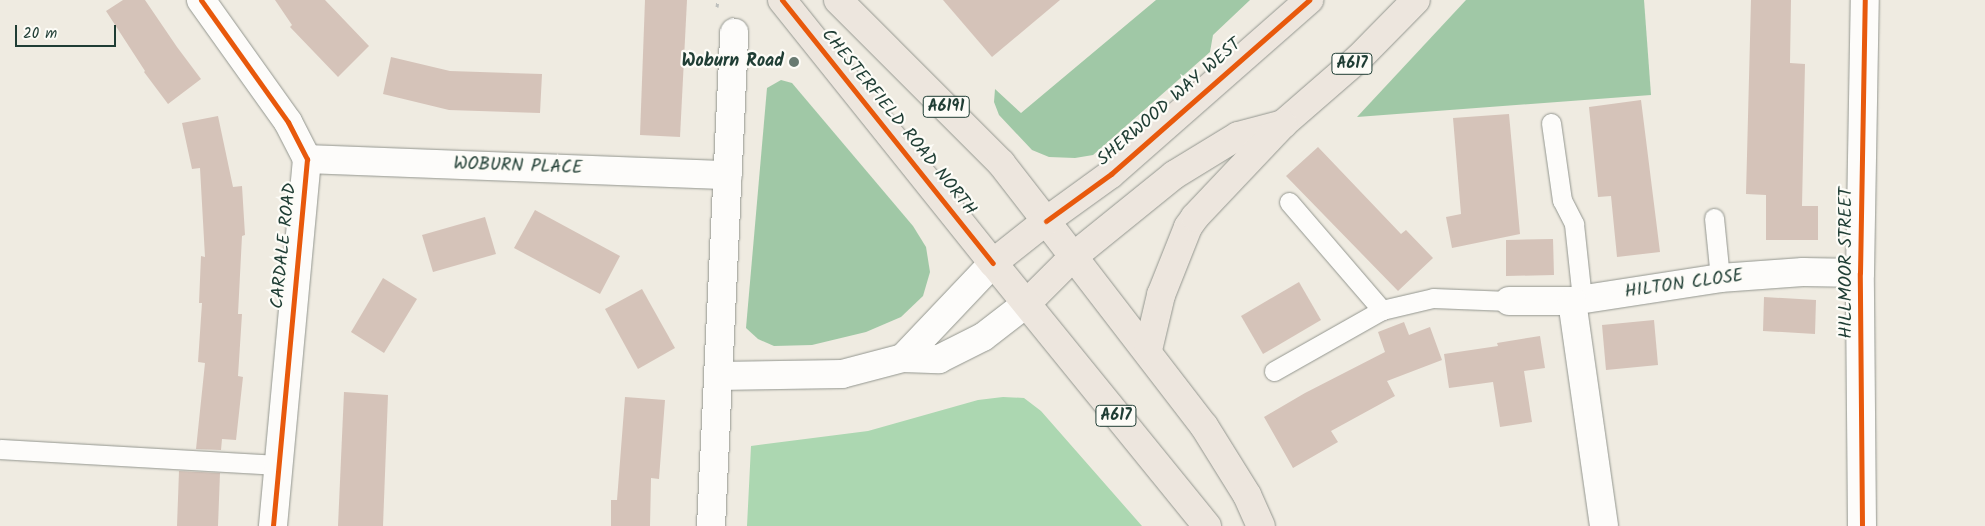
<!DOCTYPE html>
<style>
body{margin:0}
#map{position:relative;width:1985px;height:526px;overflow:hidden;background:#efebe1;font-family:Kalam,sans-serif}
div>[style]{position:absolute}
[style*='--x']{left:calc(var(--x)*1px);top:calc(var(--y)*1px);width:calc(var(--w)*1px);rotate:calc(var(--a)*1deg)}
.green>*{inset:0;background:#acd7b1}
.forest>*{inset:0;background:#a0c8a6}
.building>*{inset:0;background:#d5c3b9}
.path>*{height:3px;margin-top:-1.5px;transform-origin:0;background:repeating-linear-gradient(90deg,#bec0bd 0 4px,transparent 0 8px)}
.roads{filter:drop-shadow(0 0 1px #93968f) drop-shadow(0 0 1px #93968f)}
.lane>*{height:19px;margin:-9.5px;padding:0 9.5px;transform-origin:9.5px;border-radius:9.5px;background:#fdfcfa}
.street>*{height:28px;margin:-14px;padding:0 14px;transform-origin:14px;border-radius:14px;background:#fdfcfa}
.primary>*{height:28px;margin:-14px;padding:0 14px;transform-origin:14px;border-radius:14px;background:#ede6de}
.highway>*{height:28px;margin:-14px;padding:0 14px;transform-origin:14px;border-radius:14px;background:#ede6de}
.cycleway>*{height:5px;margin:-2.5px;padding:0 2.5px;transform-origin:2.5px;border-radius:2.5px;background:#e8590c}
.dots>*{width:14px;height:14px;translate:-50% -50%;box-sizing:border-box;border:2px solid #fdfcf7;border-radius:50%}
span{translate:-50% -50%;white-space:nowrap;text-align:center;line-height:1.15;-webkit-text-stroke:4.5px #fdfcf7;paint-order:stroke}
.shield-label span{padding:1px 4px;background:#fdfcf7;border:1px solid;border-radius:4px;-webkit-text-stroke-width:0}
.shield-label{font-size:16px;color:#1f3d34;font-weight:700}
.poi-label{font-size:18px;color:#1f3d34;font-weight:700}
.right{translate:-100% -50%;text-align:right}
.street-label{font-size:18px;color:#1f3d34}
.scale{position:absolute;left:15px;top:25px;width:101px;height:22px;box-sizing:border-box;border:2px solid #1f3d34;border-top:0;padding-left:6px;font-size:15px;line-height:18px;white-space:nowrap;color:#1f3d34;-webkit-text-stroke:4px #fdfcf7;paint-order:stroke}
</style>
<div id="map">
<div class="green">
<div style="clip-path:polygon(1003px 397px,1024px 398px,1041px 411px,1142px 526px,747px 526px,751px 446px,868px 431px,978px 400px)"></div>
</div>
<div class="forest">
<div style="clip-path:polygon(1156px 0,1250px 0,1213px 35px,1210px 52px,1093px 155px,1075px 158px,1049px 157px,1032px 150px,999px 115px,994px 102px,995px 89px,1021px 113px)"></div>
<div style="clip-path:polygon(1466px 0,1644px 0,1651px 95px,1357px 117px)"></div>
<div style="clip-path:polygon(781px 80px,792px 83px,913px 226px,926px 247px,930px 272px,923px 296px,901px 317px,866px 332px,812px 345px,774px 346px,758px 339px,746px 328px,767px 88px)"></div>
</div>
<div class="building">
<div style="clip-path:polygon(123px 0,145px 0,177px 47px,201px 79px,168px 104px,144px 72px,145px 71px,106px 11px)"></div>
<div style="clip-path:polygon(275px 0,325px 0,369px 46px,338px 77px,290px 27px,292px 25px)"></div>
<div style="clip-path:polygon(645px 0,687px 0,680px 137px,640px 135px)"></div>
<div style="clip-path:polygon(943px 0,1060px 0,992px 57px)"></div>
<div style="clip-path:polygon(1751px 0,1791px 0,1790px 63px,1805px 64px,1802px 206px,1818px 206px,1818px 240px,1766px 240px,1766px 195px,1746px 194px)"></div>
<div style="clip-path:polygon(391px 57px,450px 71px,542px 74px,540px 113px,449px 110px,383px 94px)"></div>
<div style="clip-path:polygon(1641px 100px,1660px 252px,1617px 257px,1611px 196px,1598px 197px,1589px 107px)"></div>
<div style="clip-path:polygon(1509px 114px,1520px 234px,1452px 248px,1446px 217px,1461px 214px,1453px 118px)"></div>
<div style="clip-path:polygon(218px 116px,233px 187px,242px 186px,245px 235px,242px 236px,238px 314px,242px 314px,238px 376px,243px 377px,236px 440px,222px 439px,221px 450px,196px 449px,205px 363px,198px 362px,202px 303px,199px 303px,201px 256px,205px 257px,200px 168px,192px 169px,182px 123px)"></div>
<div style="clip-path:polygon(1318px 147px,1401px 234px,1406px 230px,1433px 258px,1398px 291px,1286px 176px)"></div>
<div style="clip-path:polygon(535px 210px,620px 256px,600px 294px,514px 248px)"></div>
<div style="clip-path:polygon(485px 217px,496px 254px,433px 272px,422px 235px)"></div>
<div style="clip-path:polygon(1553px 239px,1554px 275px,1506px 276px,1506px 240px)"></div>
<div style="clip-path:polygon(383px 278px,417px 299px,384px 353px,351px 332px)"></div>
<div style="clip-path:polygon(1299px 282px,1321px 320px,1263px 354px,1241px 316px)"></div>
<div style="clip-path:polygon(642px 289px,675px 348px,638px 369px,605px 309px)"></div>
<div style="clip-path:polygon(1764px 297px,1816px 300px,1815px 334px,1763px 331px)"></div>
<div style="clip-path:polygon(1654px 320px,1658px 365px,1606px 370px,1602px 325px)"></div>
<div style="clip-path:polygon(1404px 322px,1409px 335px,1430px 327px,1442px 360px,1387px 381px,1395px 396px,1331px 431px,1338px 442px,1293px 468px,1264px 417px,1305px 393px,1385px 352px,1378px 332px)"></div>
<div style="clip-path:polygon(1540px 336px,1545px 368px,1524px 371px,1532px 422px,1500px 427px,1493px 382px,1449px 388px,1444px 354px,1498px 346px,1497px 343px)"></div>
<div style="clip-path:polygon(344px 392px,388px 395px,383px 526px,338px 526px)"></div>
<div style="clip-path:polygon(625px 397px,665px 400px,659px 479px,651px 478px,650px 526px,611px 526px,611px 500px,617px 500px)"></div>
<div style="clip-path:polygon(179px 471px,220px 473px,218px 526px,177px 526px)"></div>
</div>
<div class="path">
<div style="--x:717;--y:7;--w:7;--a:-82"></div>
</div>
<div class="roads">
<div class="lane">
<div style="--x:1551;--y:123;--w:78;--a:81.9"></div>
<div style="--x:1562;--y:200;--w:27;--a:63"></div>
<div style="--x:1574;--y:224;--w:75;--a:83.9"></div>
<div style="--x:1289;--y:202;--w:143;--a:49.3"></div>
<div style="--x:1714;--y:218;--w:60;--a:84.3"></div>
<div style="--x:1274;--y:371;--w:124;--a:-29.5"></div>
<div style="--x:1382;--y:310;--w:52;--a:-13.2"></div>
<div style="--x:1433;--y:298;--w:76;--a:2.3"></div>
<div style="--x:0;--y:449;--w:278;--a:3.3"></div>
</div>
<div class="street">
<div style="--x:201;--y:0;--w:150;--a:54.5"></div>
<div style="--x:288;--y:122;--w:42;--a:62.8"></div>
<div style="--x:307;--y:159;--w:369;--a:95.3"></div>
<div style="--x:307;--y:159;--w:421;--a:2.2"></div>
<div style="--x:1509;--y:301;--w:63;--a:0"></div>
<div style="--x:1572;--y:301;--w:150;--a:-8.8"></div>
<div style="--x:1720;--y:278;--w:83;--a:-4.1"></div>
<div style="--x:1803;--y:272;--w:57;--a:1"></div>
<div style="--x:1572;--y:301;--w:227;--a:81.9"></div>
<div style="--x:903;--y:358;--w:131;--a:-46.5"></div>
<div style="--x:718;--y:376;--w:124;--a:-0.9"></div>
<div style="--x:842;--y:374;--w:63;--a:-14.7"></div>
<div style="--x:903;--y:358;--w:36;--a:2"></div>
<div style="--x:939;--y:359;--w:49;--a:-26.6"></div>
<div style="--x:983;--y:337;--w:56;--a:-37.7"></div>
<div style="--x:711;--y:526;--w:494;--a:-87.3"></div>
<div style="--x:1862;--y:526;--w:253;--a:-90.5"></div>
<div style="--x:1860;--y:273;--w:273;--a:-89"></div>
</div>
<div class="primary">
<div style="--x:782;--y:0;--w:337;--a:51.3"></div>
<div style="--x:838;--y:0;--w:231;--a:45"></div>
<div style="--x:1001;--y:163;--w:73;--a:52.2"></div>
</div>
<div class="highway">
<div style="--x:1046;--y:221;--w:259;--a:52.4"></div>
<div style="--x:1204;--y:426;--w:81;--a:58.1"></div>
<div style="--x:1247;--y:495;--w:34;--a:66"></div>
<div style="--x:1027;--y:303;--w:66;--a:-45"></div>
<div style="--x:1074;--y:256;--w:129;--a:-39"></div>
<div style="--x:1174;--y:175;--w:75;--a:-31.4"></div>
<div style="--x:1238;--y:136;--w:47;--a:-14.9"></div>
<div style="--x:1283;--y:124;--w:101;--a:-41"></div>
<div style="--x:1359;--y:58;--w:81;--a:-45.5"></div>
<div style="--x:1148;--y:350;--w:57;--a:-76.7"></div>
<div style="--x:1161;--y:295;--w:73;--a:-68.3"></div>
<div style="--x:1188;--y:227;--w:12;--a:-55"></div>
<div style="--x:1195;--y:217;--w:128;--a:-46.6"></div>
<div style="--x:1207;--y:526;--w:339;--a:-129.1"></div>
<div style="--x:993;--y:263;--w:68;--a:-38.4"></div>
<div style="--x:1046;--y:221;--w:80;--a:-35.9"></div>
<div style="--x:1111;--y:174;--w:264;--a:-41.3"></div>
</div>
</div>
<div class="cycleway">
<div style="--x:201;--y:0;--w:150;--a:54.5"></div>
<div style="--x:288;--y:122;--w:42;--a:62.8"></div>
<div style="--x:307;--y:159;--w:369;--a:95.3"></div>
<div style="--x:782;--y:0;--w:337;--a:51.3"></div>
<div style="--x:1046;--y:221;--w:80;--a:-35.9"></div>
<div style="--x:1111;--y:174;--w:264;--a:-41.3"></div>
<div style="--x:1862;--y:526;--w:253;--a:-90.5"></div>
<div style="--x:1860;--y:273;--w:273;--a:-89"></div>
</div>
<div class="dots">
<div style="left:794px;top:62px;background:#687a71"></div>
</div>
<div class="shield-label">
<span style="left:1352px;top:64px">A617</span>
<span style="left:946px;top:107px">A6191</span>
<span style="left:1116px;top:416px">A617</span>
</div>
<div class="poi-label">
<span class="right" style="left:784px;top:62px">Woburn Road</span>
</div>
<div class="street-label">
<span style="left:1170px;top:103px;rotate:-41deg">SHERWOOD WAY WEST</span>
<span style="left:898px;top:123px;rotate:51deg">CHESTERFIELD ROAD NORTH</span>
<span style="left:518px;top:167px;rotate:2deg">WOBURN PLACE</span>
<span style="left:285px;top:246px;rotate:-84deg">CARDALE ROAD</span>
<span style="left:1847px;top:263px;rotate:-90deg">HILLMOOR STREET</span>
<span style="left:1684px;top:285px;rotate:-8deg">HILTON CLOSE</span>
</div>
<div class="scale">20 m</div>
</div>
